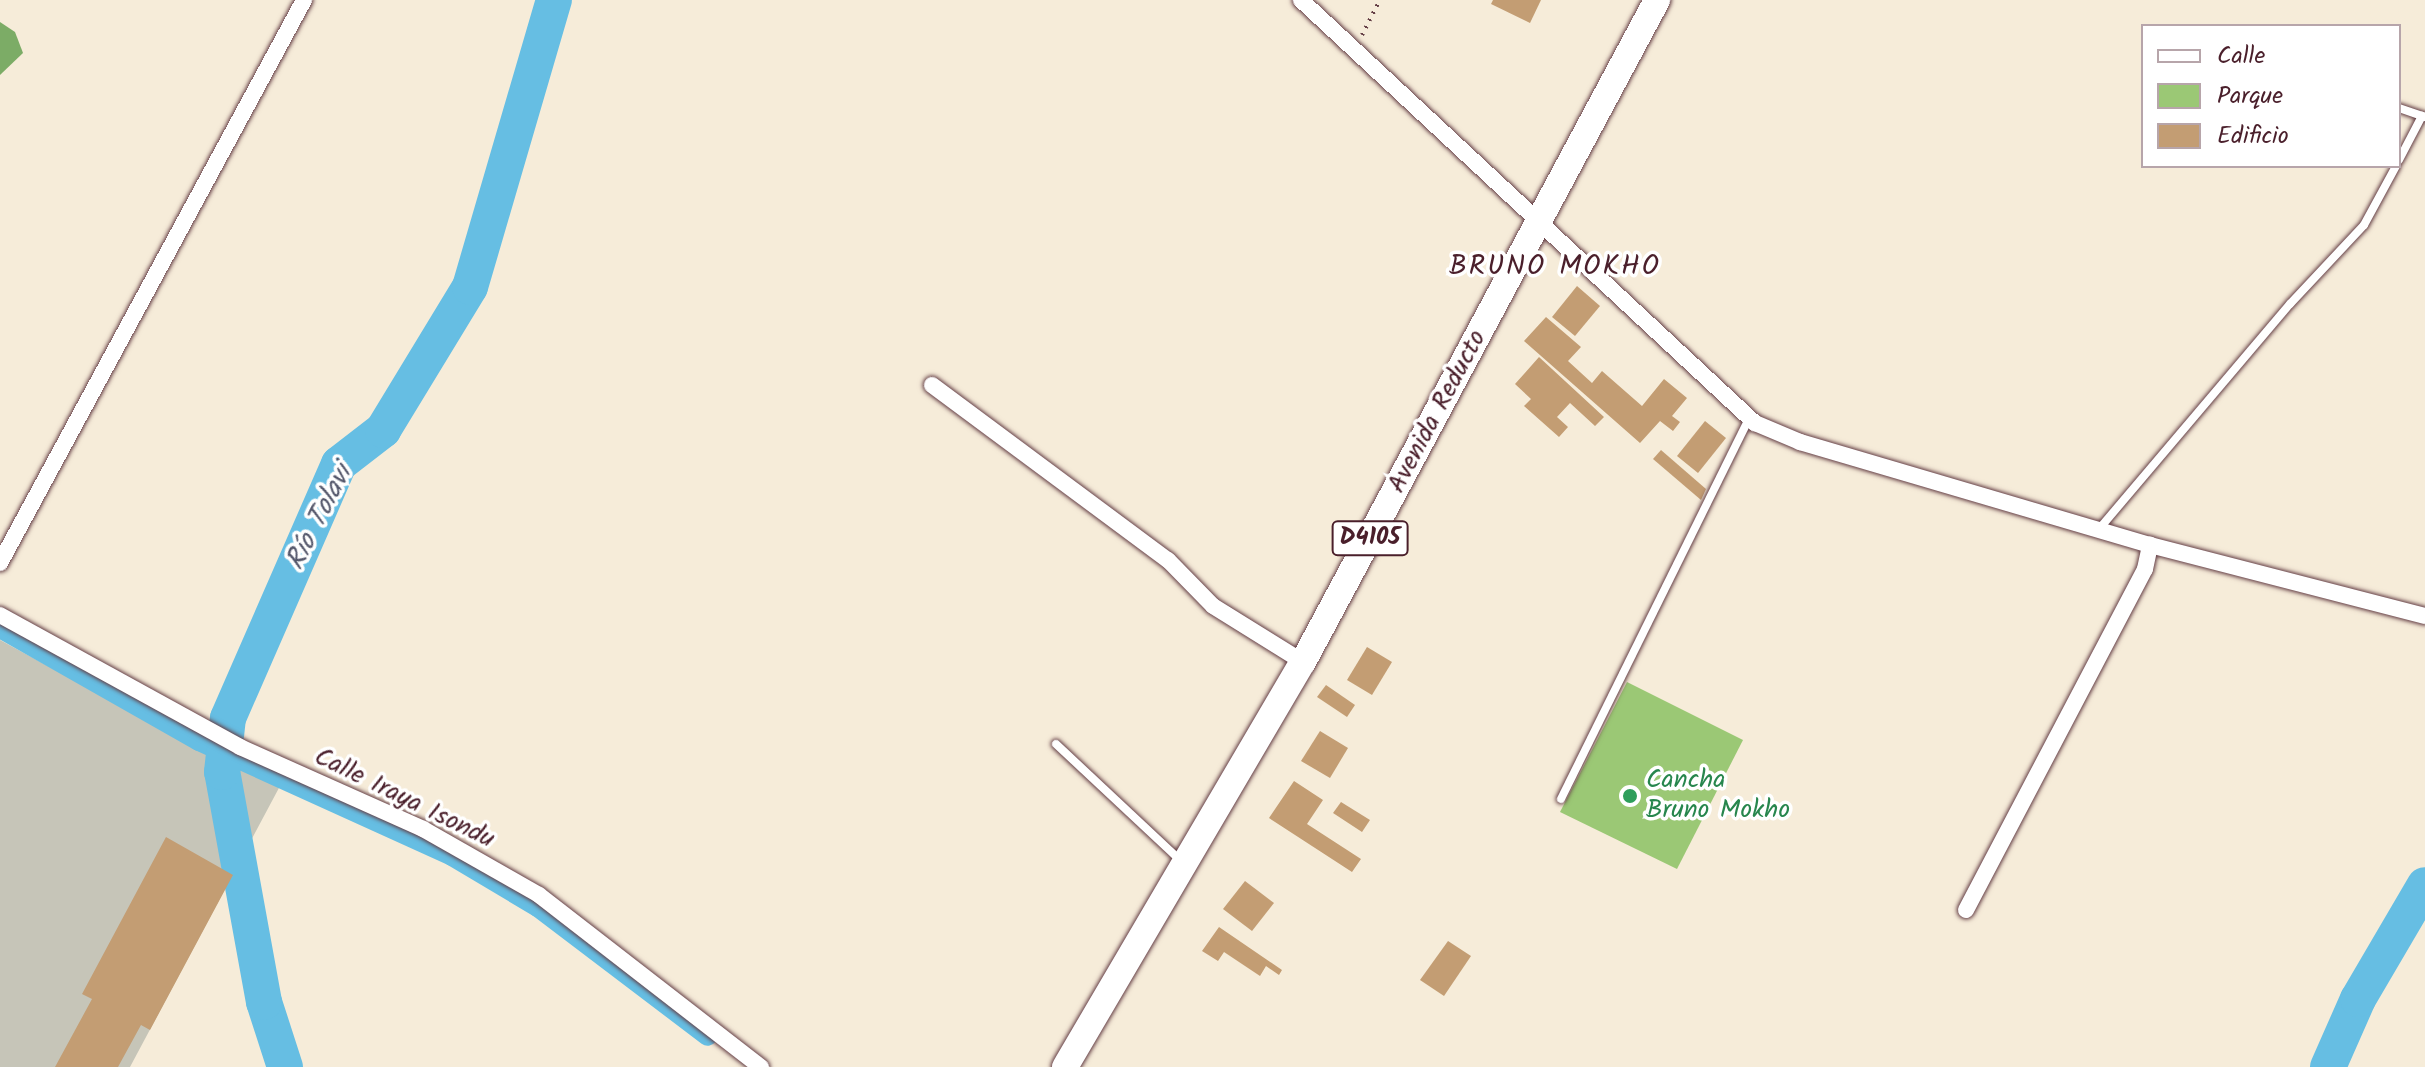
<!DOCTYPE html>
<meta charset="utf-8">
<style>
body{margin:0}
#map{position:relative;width:2425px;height:1067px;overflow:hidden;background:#f6ecd9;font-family:Kalam,sans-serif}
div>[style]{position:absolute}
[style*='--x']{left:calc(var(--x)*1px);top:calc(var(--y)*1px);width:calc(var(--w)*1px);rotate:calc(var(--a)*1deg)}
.industrial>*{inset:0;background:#c6c5b8}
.green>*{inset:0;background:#9bc875}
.forest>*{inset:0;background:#7cac66}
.canal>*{height:20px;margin:-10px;padding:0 10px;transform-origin:10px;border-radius:10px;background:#66bee3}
.river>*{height:36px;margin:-18px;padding:0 18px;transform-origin:18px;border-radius:18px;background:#66bee3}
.building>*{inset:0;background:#c39d73}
.path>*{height:4px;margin-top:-2px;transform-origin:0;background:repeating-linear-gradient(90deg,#643e45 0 2px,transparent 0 8px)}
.roads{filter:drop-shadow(0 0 2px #643e45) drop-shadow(0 0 2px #643e45)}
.lane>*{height:8px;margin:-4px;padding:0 4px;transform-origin:4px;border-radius:4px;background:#fff}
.street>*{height:16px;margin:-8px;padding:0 8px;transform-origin:8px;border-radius:8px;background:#fff}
.primary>*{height:26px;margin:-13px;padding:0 13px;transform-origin:13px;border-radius:13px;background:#fff}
.dots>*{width:22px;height:22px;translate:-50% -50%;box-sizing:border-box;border:4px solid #fff;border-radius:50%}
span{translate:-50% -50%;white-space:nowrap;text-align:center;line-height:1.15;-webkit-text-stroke:7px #fff;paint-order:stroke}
.shield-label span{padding:2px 6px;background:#fff;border:2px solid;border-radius:6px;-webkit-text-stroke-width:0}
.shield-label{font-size:24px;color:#4a1f2b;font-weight:700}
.street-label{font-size:26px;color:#4a1f2b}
.leisure-label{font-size:26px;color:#27864d}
.left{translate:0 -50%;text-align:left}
.neighbourhood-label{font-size:28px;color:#4a1f2b;letter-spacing:2px}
.water-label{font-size:28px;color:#54576b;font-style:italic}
.legend{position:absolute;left:2141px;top:24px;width:260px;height:144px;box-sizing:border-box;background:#fff;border:2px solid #b7a5aa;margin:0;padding:10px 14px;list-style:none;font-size:24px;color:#4a1f2b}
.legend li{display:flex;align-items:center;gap:16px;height:40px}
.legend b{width:40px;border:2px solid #b7a5aa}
</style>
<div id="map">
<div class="industrial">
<div style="clip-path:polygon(0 640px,193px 745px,280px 786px,130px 1067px,0 1067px)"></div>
</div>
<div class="green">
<div style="clip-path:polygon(1627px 682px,1743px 740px,1677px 869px,1560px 812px)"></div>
</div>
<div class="forest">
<div style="clip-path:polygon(0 22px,15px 32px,23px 53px,0 75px)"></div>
</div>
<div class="canal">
<div style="--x:0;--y:628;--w:229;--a:29.6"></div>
<div style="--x:199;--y:741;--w:278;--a:24.4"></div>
<div style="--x:452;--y:856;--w:100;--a:30.7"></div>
<div style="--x:538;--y:907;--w:213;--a:37.2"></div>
</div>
<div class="river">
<div style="--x:285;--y:1067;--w:68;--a:-107.9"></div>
<div style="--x:264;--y:1002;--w:234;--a:-100.3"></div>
<div style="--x:222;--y:772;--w:54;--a:-83.7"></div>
<div style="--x:228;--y:718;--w:277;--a:-66.4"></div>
<div style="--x:339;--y:464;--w:56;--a:-37.7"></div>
<div style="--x:383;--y:430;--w:167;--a:-58.7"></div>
<div style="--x:470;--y:287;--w:299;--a:-73.7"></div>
<div style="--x:2328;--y:1067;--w:74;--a:-66.2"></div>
<div style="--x:2358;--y:999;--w:132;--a:-59.6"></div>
</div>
<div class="building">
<div style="clip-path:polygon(1493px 0,1541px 0,1530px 23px,1491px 4px)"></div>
<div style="clip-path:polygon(1577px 286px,1600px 306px,1575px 336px,1552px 317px)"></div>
<div style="clip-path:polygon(1546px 317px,1581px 347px,1568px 361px,1592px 383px,1602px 371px,1642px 406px,1664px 379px,1687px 398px,1672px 416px,1680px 422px,1673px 431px,1660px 421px,1640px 443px,1524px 341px)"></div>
<div style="clip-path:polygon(1539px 357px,1604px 417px,1595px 426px,1570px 403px,1557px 417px,1568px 427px,1559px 437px,1524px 406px,1531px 399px,1515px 384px)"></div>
<div style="clip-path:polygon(1705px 421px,1726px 438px,1698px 473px,1677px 456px)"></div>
<div style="clip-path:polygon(1661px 450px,1706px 489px,1701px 500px,1653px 459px)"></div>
<div style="clip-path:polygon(1367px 647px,1392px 662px,1372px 695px,1347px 680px)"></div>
<div style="clip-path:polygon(1326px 685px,1355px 705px,1347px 717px,1317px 697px)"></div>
<div style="clip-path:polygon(1320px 731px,1348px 748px,1330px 778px,1301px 761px)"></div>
<div style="clip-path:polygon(1294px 781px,1323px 800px,1307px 824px,1361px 859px,1352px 872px,1269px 818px)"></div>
<div style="clip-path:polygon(1341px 802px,1370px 820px,1362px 832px,1333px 813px)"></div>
<div style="clip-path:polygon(166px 837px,233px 875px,150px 1030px,141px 1025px,118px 1067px,55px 1067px,92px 999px,82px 994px)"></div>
<div style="clip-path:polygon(1245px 881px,1274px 903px,1252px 931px,1223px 909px)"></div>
<div style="clip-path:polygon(1219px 927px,1282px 970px,1279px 975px,1266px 966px,1260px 976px,1224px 952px,1218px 961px,1202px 951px)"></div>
<div style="clip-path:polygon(1448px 941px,1471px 956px,1444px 996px,1420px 980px)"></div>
</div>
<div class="path">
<div style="--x:1362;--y:35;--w:39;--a:-63"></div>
</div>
<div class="roads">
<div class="lane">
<div style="--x:2399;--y:108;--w:28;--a:19"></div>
<div style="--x:2399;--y:160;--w:50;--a:-62.4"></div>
<div style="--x:2099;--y:529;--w:295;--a:-49.7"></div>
<div style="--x:2290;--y:304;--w:108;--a:-46.9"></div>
<div style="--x:2364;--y:225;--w:67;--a:-61.5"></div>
<div style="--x:1056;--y:744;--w:170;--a:43.1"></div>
<div style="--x:1561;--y:799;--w:424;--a:-63.7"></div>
</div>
<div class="street">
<div style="--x:1301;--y:0;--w:621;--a:42.98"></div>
<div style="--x:1755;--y:423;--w:49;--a:22.9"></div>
<div style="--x:1800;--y:442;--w:365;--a:16.4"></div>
<div style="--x:2150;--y:545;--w:284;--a:14.5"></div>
<div style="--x:932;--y:385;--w:294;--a:36.6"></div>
<div style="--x:1168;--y:560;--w:64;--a:45.6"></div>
<div style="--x:1213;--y:606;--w:106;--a:31.9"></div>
<div style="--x:0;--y:563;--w:640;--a:-61.63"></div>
<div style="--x:0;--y:615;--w:274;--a:28.8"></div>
<div style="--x:240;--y:747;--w:201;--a:24.1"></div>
<div style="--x:423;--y:829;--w:133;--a:29.6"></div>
<div style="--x:539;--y:895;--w:281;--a:37.8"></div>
<div style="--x:1966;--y:910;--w:385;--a:-62.3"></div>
<div style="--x:2145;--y:569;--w:25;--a:-78"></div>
</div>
<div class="primary">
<div style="--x:1065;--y:1067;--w:470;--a:-59.6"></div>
<div style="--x:1303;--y:662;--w:751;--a:-61.86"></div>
</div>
</div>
<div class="dots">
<div style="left:1630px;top:796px;background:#2e9e5b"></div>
</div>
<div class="shield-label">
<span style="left:1370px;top:538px">D4105</span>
</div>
<div class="street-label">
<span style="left:1438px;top:412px;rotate:-62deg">Avenida Reducto</span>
<span style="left:404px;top:799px;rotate:26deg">Calle Iraya Isondu</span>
</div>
<div class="leisure-label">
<span class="left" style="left:1646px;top:796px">Cancha<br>Bruno Mokho</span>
</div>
<div class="neighbourhood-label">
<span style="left:1555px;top:267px">BRUNO MOKHO</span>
</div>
<div class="water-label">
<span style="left:320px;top:518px;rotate:-63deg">Río Tolavi</span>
</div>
<ul class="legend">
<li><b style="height:10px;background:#fff"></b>Calle</li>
<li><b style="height:22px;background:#9bc875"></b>Parque</li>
<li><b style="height:22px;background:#c39d73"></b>Edificio</li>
</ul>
</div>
